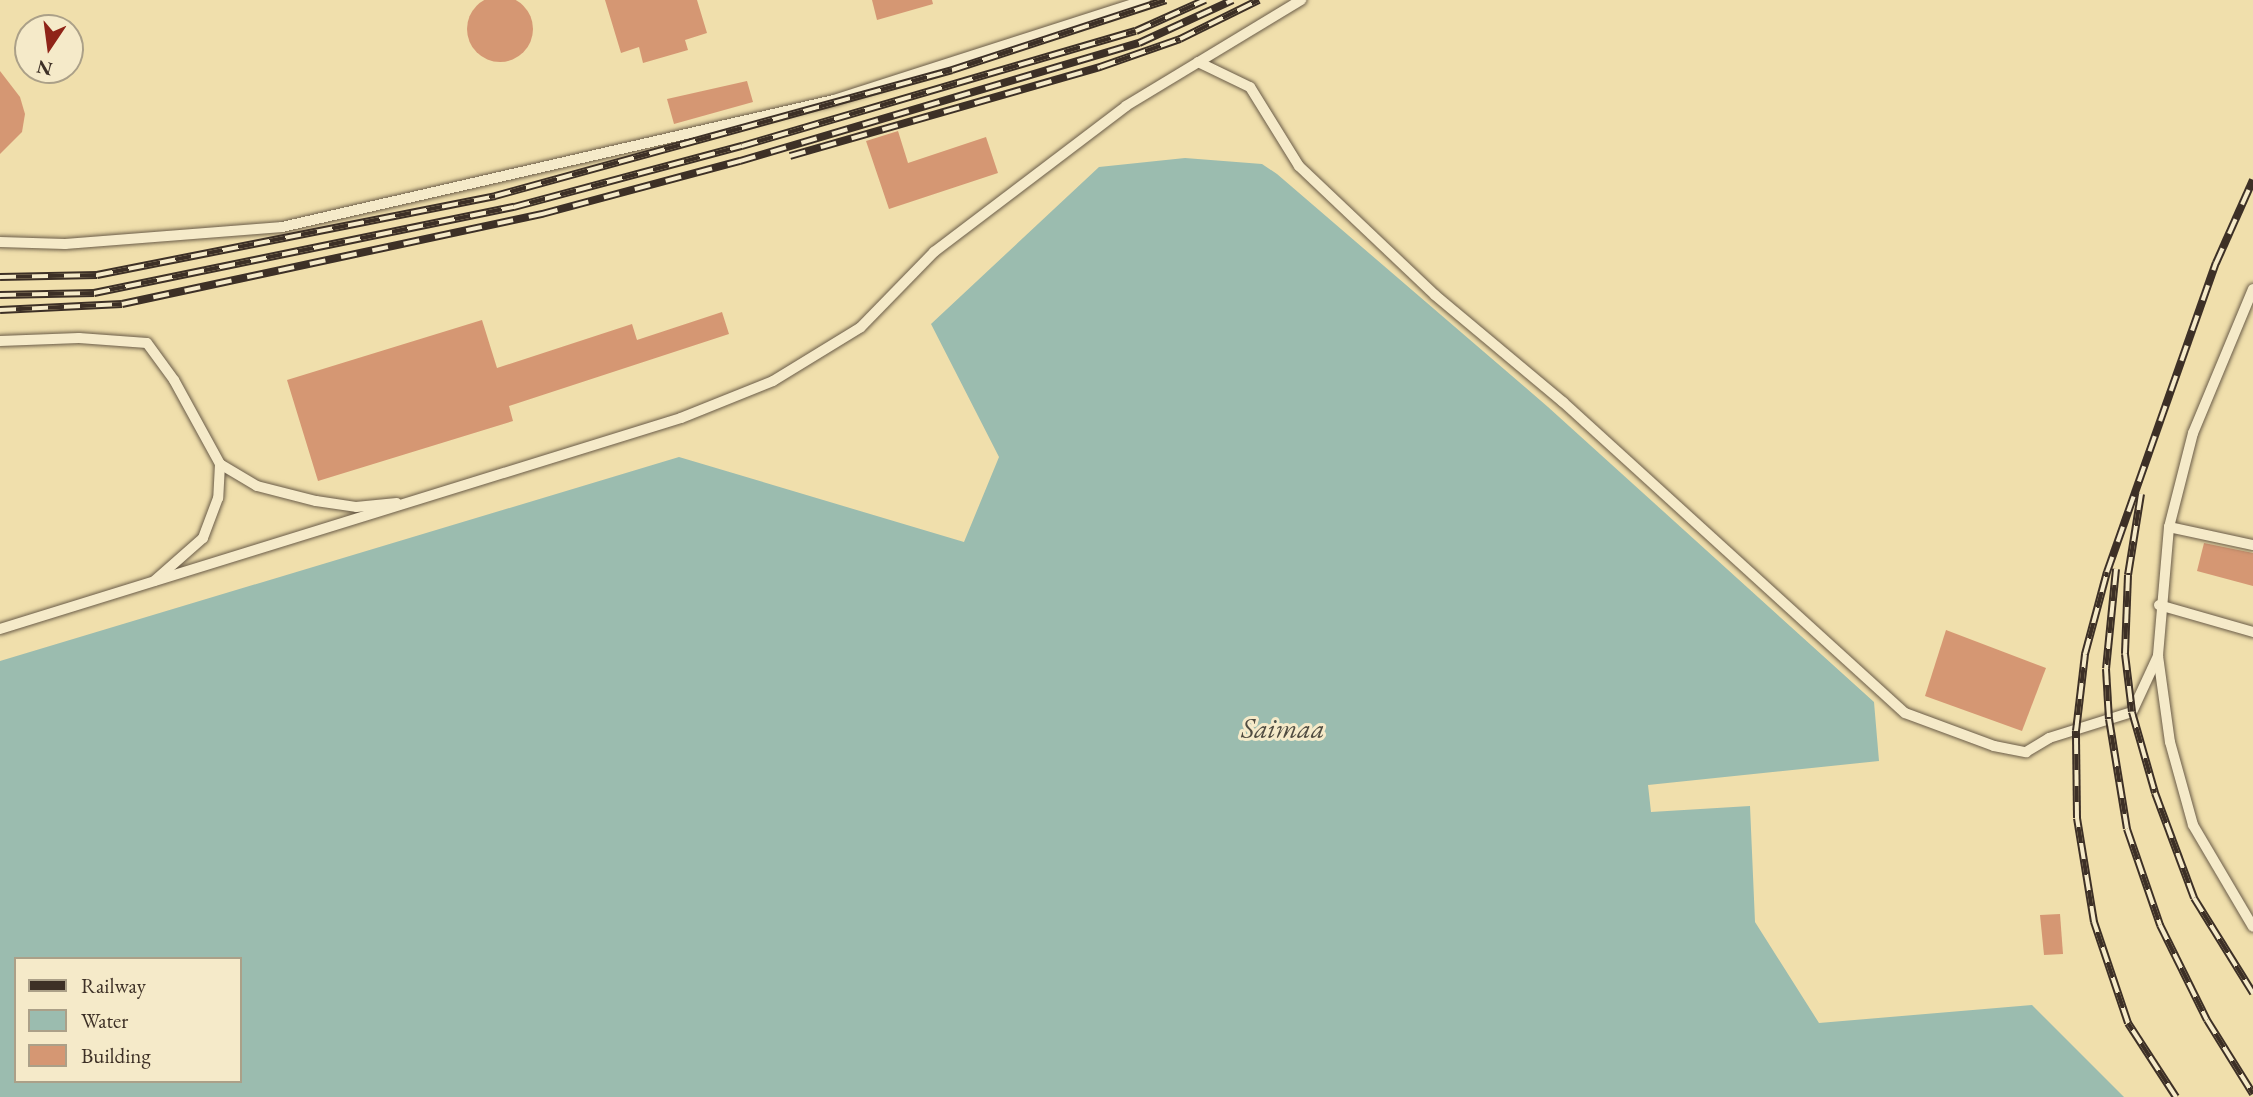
<!DOCTYPE html>
<style>
body{margin:0}
#map{position:relative;width:2253px;height:1097px;overflow:hidden;background:#f0dfac;font-family:"EB Garamond",serif}
div>[style]{position:absolute}
[style*='--x']{left:calc(var(--x)*1px);top:calc(var(--y)*1px);width:calc(var(--w)*1px);rotate:calc(var(--a)*1deg)}
.water>*{inset:0;background:#9bbcaf}
.building>*{inset:0;background:#d59773}
.round{border-radius:50%}
.roads{filter:drop-shadow(0 0 2px #6a5c48) drop-shadow(0 0 2px #6a5c48)}
.lane>*{height:10px;margin:-5px;padding:0 5px;transform-origin:5px;border-radius:5px;background:#f5eac9}
.rail>*{height:8px;margin-top:-4px;transform-origin:0;background:repeating-linear-gradient(90deg,#f5eac9 0 16px,#3d3026 0 32px);box-sizing:border-box;border-block:2px solid #3d3026}
span{translate:-50% -50%;white-space:nowrap;text-align:center;line-height:1.15;-webkit-text-stroke:6px #f5eac9;paint-order:stroke}
.water-label{font-size:28px;color:#504c41;font-style:italic}
.legend{position:absolute;left:14px;top:957px;width:228px;height:126px;box-sizing:border-box;background:#f5eac9;border:2px solid #aba088;margin:0;padding:9px 12px;list-style:none;font-size:21px;color:#3d3026}
.legend li{display:flex;align-items:center;gap:14px;height:35px}
.legend b{width:35px;border:2px solid #aba088}
.north{position:absolute;left:14px;top:14px;width:70px;height:70px;box-sizing:border-box;background:#f5eac9;border:2px solid #aba088;border-radius:50%;rotate:193deg;font-size:19px;font-weight:700;line-height:28px;text-align:center;color:#3d3026}
.north::after{content:'';display:block;margin:auto;width:24px;height:32px;background:#8f2418;clip-path:polygon(50% 0,100% 100%,50% 72%,0 100%)}
</style>
<div id="map">
<div class="water">
<div style="clip-path:polygon(evenodd,1185px 158px,1262px 164px,1277px 174px,1548px 407px,1874px 702px,1879px 761px,1648px 785px,1651px 812px,1750px 806px,1755px 922px,1819px 1023px,2032px 1005px,2124px 1097px,0 1097px,0 661px,679px 457px,964px 542px,999px 457px,931px 324px,1099px 167px,1185px 158px,16px 959px,240px 959px,240px 1081px,16px 1081px,16px 959px)"></div>
</div>
<div class="building">
<div class="round" style="left:467px;top:-4px;width:66px;height:66px"></div>
<div style="clip-path:polygon(605px 0,697px 0,707px 33px,685px 40px,688px 50px,643px 63px,639px 47px,621px 53px)"></div>
<div style="clip-path:polygon(872px 0,932px 0,933px 4px,877px 20px)"></div>
<div style="clip-path:polygon(0 71px,20px 97px,25px 114px,22px 132px,0 154px)"></div>
<div style="clip-path:polygon(747px 81px,753px 102px,674px 124px,667px 99px)"></div>
<div style="clip-path:polygon(898px 131px,908px 163px,986px 137px,998px 173px,889px 209px,866px 141px)"></div>
<div style="clip-path:polygon(722px 312px,729px 334px,509px 406px,513px 421px,318px 481px,287px 380px,482px 320px,497px 368px,632px 324px,637px 340px)"></div>
<div style="clip-path:polygon(2204px 543px,2253px 553px,2253px 586px,2197px 571px)"></div>
<div style="clip-path:polygon(1946px 630px,2046px 668px,2022px 731px,1925px 696px)"></div>
<div style="clip-path:polygon(2060px 914px,2063px 954px,2044px 955px,2040px 915px)"></div>
</div>
<div class="roads">
<div class="lane">
<div style="--x:1198;--y:62;--w:58;--a:25.7"></div>
<div style="--x:1250;--y:87;--w:93;--a:58.2"></div>
<div style="--x:1299;--y:166;--w:187;--a:43.5"></div>
<div style="--x:1435;--y:295;--w:167;--a:39.9"></div>
<div style="--x:1563;--y:402;--w:462;--a:42.3"></div>
<div style="--x:1905;--y:713;--w:95;--a:20.3"></div>
<div style="--x:1994;--y:746;--w:33;--a:11"></div>
<div style="--x:2026;--y:752;--w:27;--a:-31"></div>
<div style="--x:2049;--y:738;--w:87;--a:-17.4"></div>
<div style="--x:2132;--y:712;--w:62;--a:-65.1"></div>
<div style="--x:0;--y:242;--w:65;--a:1.8"></div>
<div style="--x:65;--y:244;--w:218;--a:-4.5"></div>
<div style="--x:282;--y:227;--w:566;--a:-12.96"></div>
<div style="--x:834;--y:100;--w:327;--a:-17.8"></div>
<div style="--x:2253;--y:289;--w:156;--a:112.6"></div>
<div style="--x:2193;--y:433;--w:97;--a:104.3"></div>
<div style="--x:2169;--y:527;--w:129;--a:94.9"></div>
<div style="--x:2158;--y:656;--w:87;--a:82.1"></div>
<div style="--x:2170;--y:742;--w:86;--a:74.5"></div>
<div style="--x:2193;--y:825;--w:118;--a:59.5"></div>
<div style="--x:0;--y:341;--w:79;--a:-2.2"></div>
<div style="--x:79;--y:338;--w:68;--a:4.2"></div>
<div style="--x:147;--y:343;--w:46;--a:53.9"></div>
<div style="--x:174;--y:380;--w:96;--a:61.3"></div>
<div style="--x:220;--y:464;--w:34;--a:93"></div>
<div style="--x:218;--y:498;--w:43;--a:110.6"></div>
<div style="--x:203;--y:538;--w:65;--a:138.7"></div>
<div style="--x:220;--y:464;--w:43;--a:30.7"></div>
<div style="--x:257;--y:486;--w:61;--a:14.3"></div>
<div style="--x:316;--y:501;--w:40;--a:8.5"></div>
<div style="--x:356;--y:507;--w:41;--a:-5.6"></div>
<div style="--x:2169;--y:527;--w:86;--a:12.1"></div>
<div style="--x:2159;--y:605;--w:98;--a:16"></div>
<div style="--x:0;--y:629;--w:713;--a:-17.21"></div>
<div style="--x:681;--y:418;--w:99;--a:-21.9"></div>
<div style="--x:773;--y:381;--w:103;--a:-31.5"></div>
<div style="--x:861;--y:327;--w:105;--a:-45.8"></div>
<div style="--x:934;--y:252;--w:241;--a:-37.2"></div>
<div style="--x:1126;--y:106;--w:205;--a:-31.2"></div>
</div>
</div>
<div class="rail">
<div style="--x:790;--y:156;--w:323;--a:-16"></div>
<div style="--x:1100;--y:67;--w:85;--a:-19.3"></div>
<div style="--x:1180;--y:39;--w:88;--a:-26.3"></div>
<div style="--x:0;--y:277;--w:97;--a:-1.2"></div>
<div style="--x:97;--y:275;--w:406;--a:-11.2"></div>
<div style="--x:495;--y:196;--w:474;--a:-15.4"></div>
<div style="--x:952;--y:70;--w:225;--a:-18.1"></div>
<div style="--x:0;--y:295;--w:94;--a:-1.2"></div>
<div style="--x:94;--y:293;--w:429;--a:-11.6"></div>
<div style="--x:514;--y:207;--w:236;--a:-15"></div>
<div style="--x:742;--y:146;--w:410;--a:-16.3"></div>
<div style="--x:1136;--y:31;--w:76;--a:-24.2"></div>
<div style="--x:0;--y:310;--w:122;--a:-2.8"></div>
<div style="--x:122;--y:304;--w:430;--a:-12.1"></div>
<div style="--x:542;--y:214;--w:205;--a:-15"></div>
<div style="--x:740;--y:161;--w:416;--a:-16.5"></div>
<div style="--x:1139;--y:43;--w:103;--a:-24.6"></div>
<div style="--x:2141;--y:494;--w:82;--a:99.1"></div>
<div style="--x:2128;--y:575;--w:79;--a:92.2"></div>
<div style="--x:2125;--y:654;--w:58;--a:83.1"></div>
<div style="--x:2132;--y:712;--w:84;--a:74.1"></div>
<div style="--x:2155;--y:793;--w:112;--a:69.6"></div>
<div style="--x:2194;--y:898;--w:112;--a:58.2"></div>
<div style="--x:2116;--y:569;--w:100;--a:95.7"></div>
<div style="--x:2106;--y:669;--w:50;--a:86.6"></div>
<div style="--x:2109;--y:719;--w:111;--a:80.7"></div>
<div style="--x:2127;--y:829;--w:102;--a:71"></div>
<div style="--x:2160;--y:925;--w:106;--a:63.7"></div>
<div style="--x:2207;--y:1020;--w:87;--a:58.1"></div>
<div style="--x:2176;--y:1097;--w:88;--a:-123"></div>
<div style="--x:2128;--y:1023;--w:107;--a:-108.6"></div>
<div style="--x:2094;--y:922;--w:105;--a:-99.3"></div>
<div style="--x:2077;--y:818;--w:87;--a:-90.7"></div>
<div style="--x:2076;--y:731;--w:78;--a:-83.3"></div>
<div style="--x:2085;--y:654;--w:85;--a:-75"></div>
<div style="--x:2107;--y:572;--w:328;--a:-70.6"></div>
<div style="--x:2216;--y:263;--w:91;--a:-66"></div>
</div>
<div class="water-label">
<span style="left:1283px;top:728px">Saimaa</span>
</div>
<ul class="legend">
<li><b style="height:9px;background:#3d3026"></b>Railway</li>
<li><b style="height:19px;background:#9bbcaf"></b>Water</li>
<li><b style="height:19px;background:#d59773"></b>Building</li>
</ul>
<div class="north">N</div>
</div>
